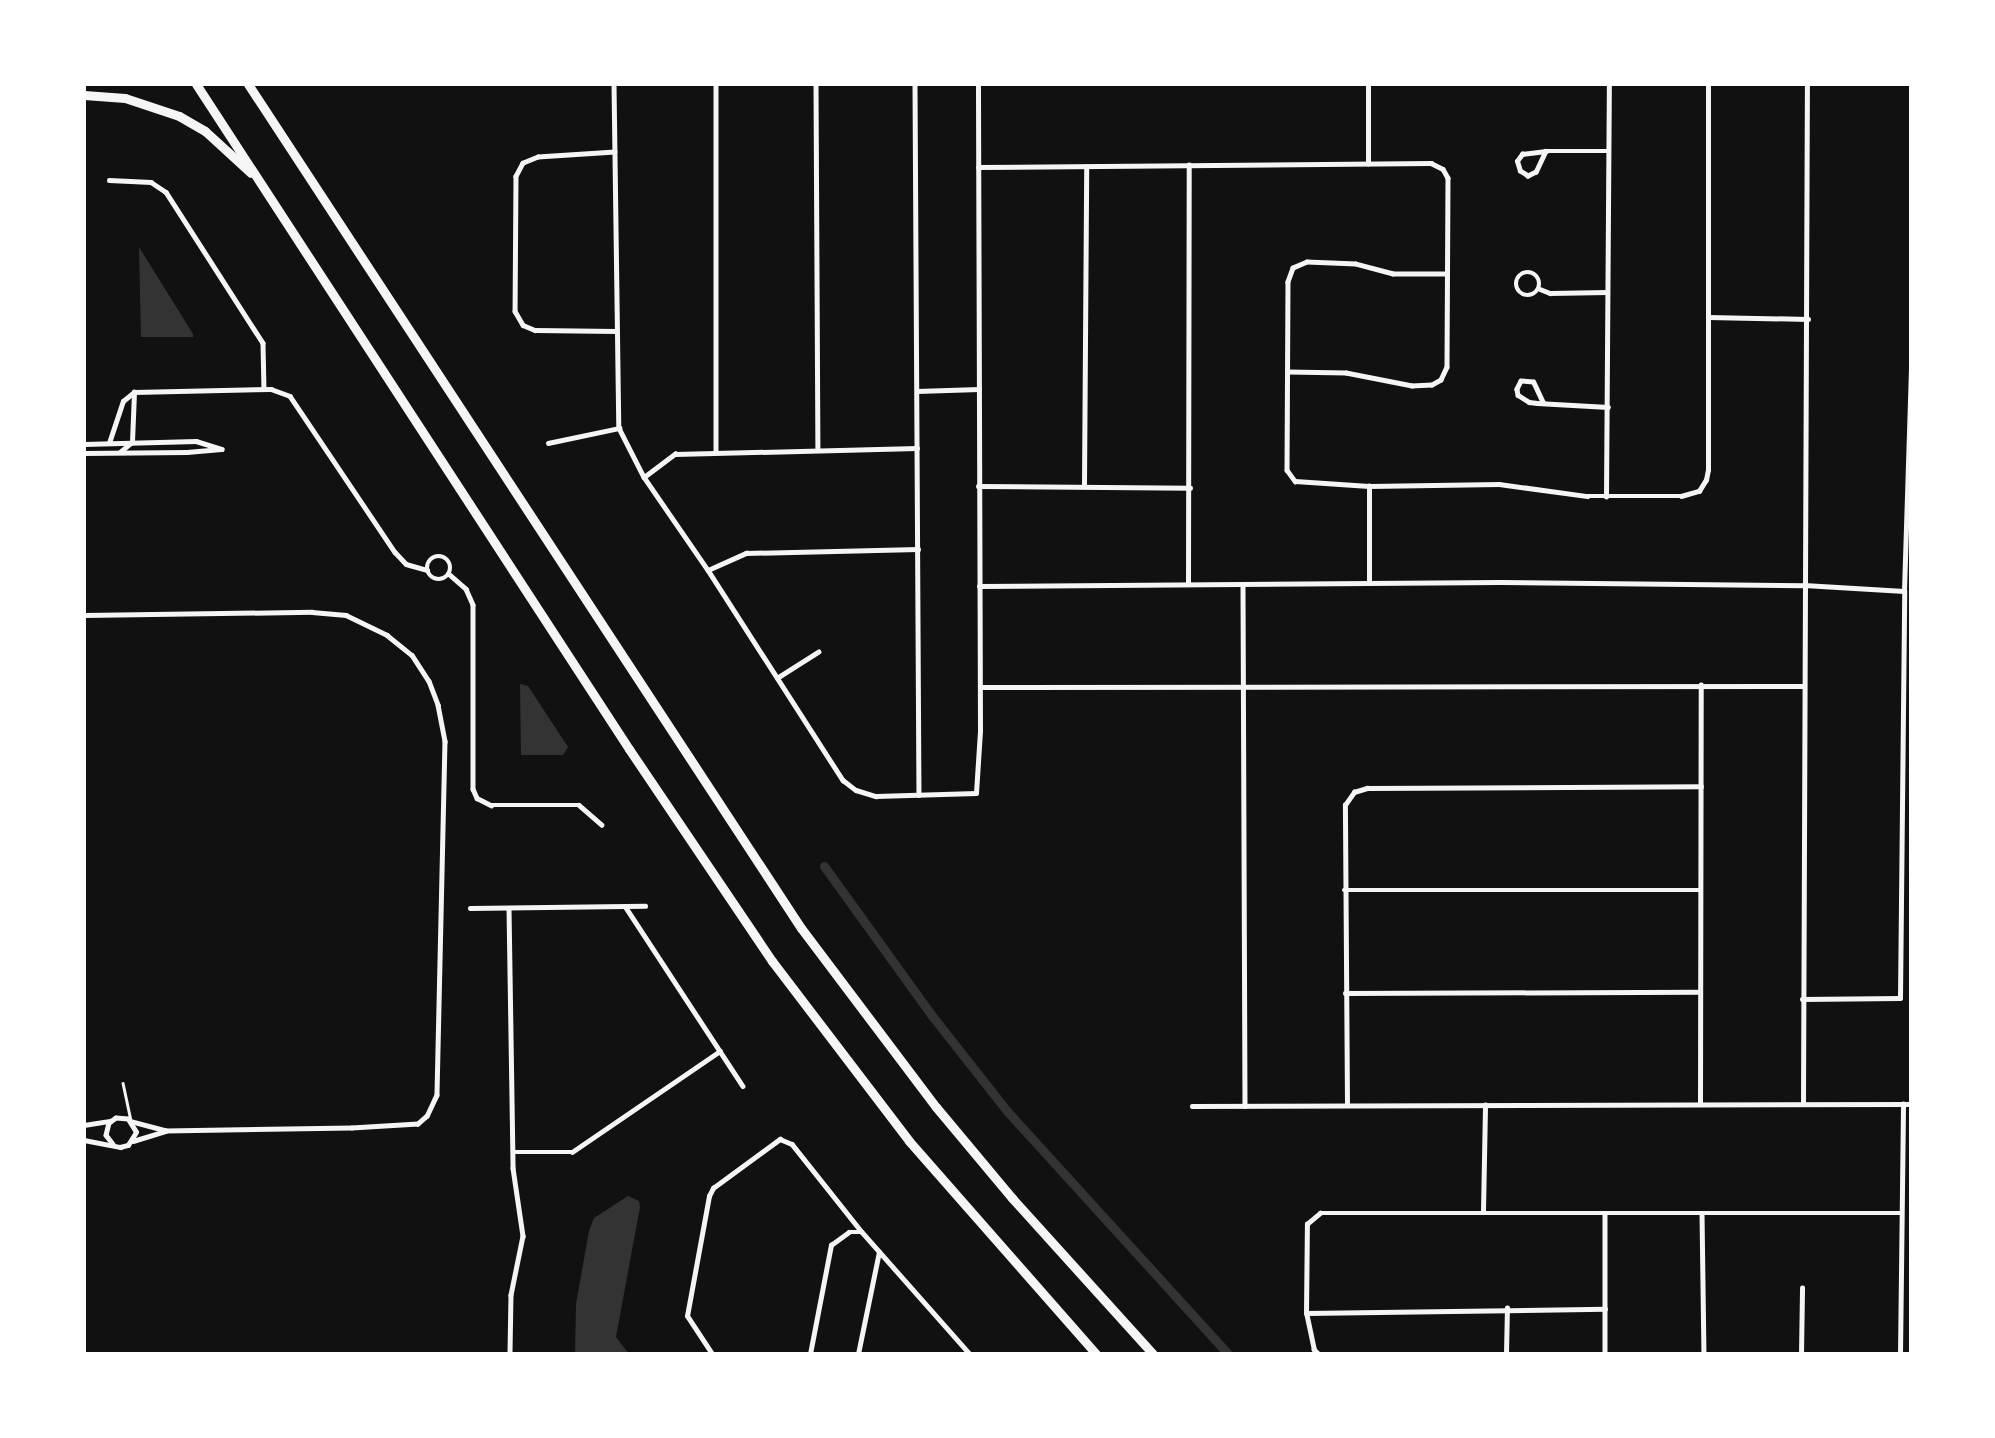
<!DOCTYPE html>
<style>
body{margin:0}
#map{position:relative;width:1995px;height:1438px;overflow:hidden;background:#111;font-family:"Golos Text",sans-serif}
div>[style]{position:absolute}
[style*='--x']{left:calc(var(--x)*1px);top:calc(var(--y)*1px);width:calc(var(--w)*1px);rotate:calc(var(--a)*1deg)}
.water>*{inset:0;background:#333}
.canal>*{height:9px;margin:-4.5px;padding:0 4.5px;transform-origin:4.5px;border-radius:4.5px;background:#333}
.service>*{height:2.5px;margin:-1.25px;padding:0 1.25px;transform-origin:1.25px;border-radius:1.25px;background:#f5f5f5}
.minor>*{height:4.5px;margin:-2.25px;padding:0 2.25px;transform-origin:2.25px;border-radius:2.25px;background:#f5f5f5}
.minor>.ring{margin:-2.25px;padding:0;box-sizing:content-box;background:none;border:4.5px solid #f5f5f5;border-radius:50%}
.motorway>*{height:9px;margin:-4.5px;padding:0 4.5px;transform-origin:4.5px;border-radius:4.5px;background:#f5f5f5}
span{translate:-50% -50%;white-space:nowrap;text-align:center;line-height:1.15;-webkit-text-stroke:5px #fff;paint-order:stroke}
.frame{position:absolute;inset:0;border:86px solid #fff;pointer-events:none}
</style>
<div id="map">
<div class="water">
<div style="clip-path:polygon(139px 247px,193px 334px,193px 337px,141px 337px)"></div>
<div style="clip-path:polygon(520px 684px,528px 686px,568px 747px,563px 755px,521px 755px)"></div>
<div style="clip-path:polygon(628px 1196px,639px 1201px,640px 1207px,616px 1337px,629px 1354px,575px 1354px,576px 1304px,589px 1231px,594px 1218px)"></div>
</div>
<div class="canal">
<div style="--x:824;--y:866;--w:186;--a:54.2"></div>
<div style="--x:933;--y:1017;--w:120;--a:51.8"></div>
<div style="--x:1007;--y:1111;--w:328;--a:47.7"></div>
</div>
<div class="service">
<div style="--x:123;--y:1083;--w:39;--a:78"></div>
</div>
<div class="minor">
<div style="--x:614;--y:84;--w:344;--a:89.2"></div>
<div style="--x:619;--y:428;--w:55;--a:63"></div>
<div style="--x:644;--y:477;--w:113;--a:55.5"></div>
<div style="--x:708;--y:570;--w:250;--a:57.3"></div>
<div style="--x:843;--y:780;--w:16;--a:38"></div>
<div style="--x:856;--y:790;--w:21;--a:17"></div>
<div style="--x:876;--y:796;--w:100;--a:-1.7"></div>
<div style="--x:976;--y:793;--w:62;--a:-86.3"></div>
<div style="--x:980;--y:731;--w:647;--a:-90.18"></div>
<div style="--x:716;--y:84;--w:367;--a:90"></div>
<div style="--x:816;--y:84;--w:366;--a:89.7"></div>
<div style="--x:915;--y:84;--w:711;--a:89.68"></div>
<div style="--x:1546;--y:151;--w:23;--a:115"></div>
<div style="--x:1536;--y:172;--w:9;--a:153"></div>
<div style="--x:1528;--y:176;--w:9;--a:-148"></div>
<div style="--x:1520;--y:171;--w:10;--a:-107"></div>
<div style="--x:1517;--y:161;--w:9;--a:-54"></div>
<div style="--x:1522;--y:154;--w:24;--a:-7"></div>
<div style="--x:1546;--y:151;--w:63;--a:0"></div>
<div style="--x:615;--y:152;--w:77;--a:176.3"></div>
<div style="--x:538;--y:157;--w:16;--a:158"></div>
<div style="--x:523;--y:163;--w:15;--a:118"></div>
<div style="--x:516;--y:176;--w:135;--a:90.4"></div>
<div style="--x:515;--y:311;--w:16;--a:60"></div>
<div style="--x:523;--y:325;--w:13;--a:23"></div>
<div style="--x:535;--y:330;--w:81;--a:0.7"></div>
<div style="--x:1368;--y:164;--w:80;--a:-90"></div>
<div style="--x:978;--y:167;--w:453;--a:-0.5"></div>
<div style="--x:1431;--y:163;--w:13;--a:27"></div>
<div style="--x:1443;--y:169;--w:10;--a:61"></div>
<div style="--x:1448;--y:178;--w:189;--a:90.3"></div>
<div style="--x:1447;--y:367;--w:14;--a:115"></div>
<div style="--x:1441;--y:380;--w:10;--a:151"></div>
<div style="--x:1432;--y:385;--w:20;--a:177"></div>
<div style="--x:1412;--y:386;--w:67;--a:-168.9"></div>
<div style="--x:1346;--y:373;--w:58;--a:-179"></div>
<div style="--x:109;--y:180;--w:42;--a:2.7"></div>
<div style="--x:151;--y:182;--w:18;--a:34"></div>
<div style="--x:166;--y:192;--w:179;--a:57.3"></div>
<div style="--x:263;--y:343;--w:46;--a:88.8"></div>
<div class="ring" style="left:1516px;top:272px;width:19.5px;height:19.5px"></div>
<div style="--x:1447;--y:274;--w:54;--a:180"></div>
<div style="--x:1393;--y:274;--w:38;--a:-165"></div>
<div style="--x:1356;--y:264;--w:49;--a:-177.7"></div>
<div style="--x:1307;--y:262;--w:15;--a:157"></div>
<div style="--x:1293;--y:268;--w:15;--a:110"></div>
<div style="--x:1288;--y:282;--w:188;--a:90.3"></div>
<div style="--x:1287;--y:470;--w:14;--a:54"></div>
<div style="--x:1295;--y:481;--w:74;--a:3.9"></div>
<div style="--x:1369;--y:486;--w:130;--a:-0.9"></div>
<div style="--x:1499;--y:484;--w:89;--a:7.8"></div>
<div style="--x:1587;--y:496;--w:94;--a:0"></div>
<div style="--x:1681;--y:496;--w:19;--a:-16"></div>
<div style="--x:1699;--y:491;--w:13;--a:-58"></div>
<div style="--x:1706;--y:480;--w:10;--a:-79"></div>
<div style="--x:1708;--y:470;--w:386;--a:-90"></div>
<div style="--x:1540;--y:289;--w:11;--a:22"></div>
<div style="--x:1550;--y:293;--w:57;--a:-1"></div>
<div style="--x:1708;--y:317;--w:100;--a:1.1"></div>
<div style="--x:917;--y:391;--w:62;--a:-1.8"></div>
<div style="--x:134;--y:392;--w:137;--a:-1.3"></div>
<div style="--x:271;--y:389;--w:20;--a:20"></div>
<div style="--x:290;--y:396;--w:188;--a:56.1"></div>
<div style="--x:395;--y:552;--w:16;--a:47"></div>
<div style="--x:406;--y:564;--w:22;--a:16"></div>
<div style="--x:1543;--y:403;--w:23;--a:-115"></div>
<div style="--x:1533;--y:382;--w:12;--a:-175"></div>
<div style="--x:1521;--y:381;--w:9;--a:117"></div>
<div style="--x:1517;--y:389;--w:6;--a:81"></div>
<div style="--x:1518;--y:395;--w:13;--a:32"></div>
<div style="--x:1529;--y:402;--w:8;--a:7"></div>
<div style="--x:1537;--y:403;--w:71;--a:3.2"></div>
<div style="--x:109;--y:443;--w:44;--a:-71.6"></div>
<div style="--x:123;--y:401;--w:13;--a:-39"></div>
<div style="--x:548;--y:443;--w:73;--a:-11.9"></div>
<div style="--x:84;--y:444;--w:112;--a:-1.5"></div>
<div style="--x:196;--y:441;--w:27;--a:17"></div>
<div style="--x:120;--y:452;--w:16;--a:-40"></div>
<div style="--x:132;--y:442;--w:50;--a:-87.7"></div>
<div style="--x:84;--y:453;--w:103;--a:-0.6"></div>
<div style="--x:187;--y:452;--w:34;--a:-5"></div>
<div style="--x:644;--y:477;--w:39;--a:-37"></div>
<div style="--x:675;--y:454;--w:242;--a:-1.4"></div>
<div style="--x:1084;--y:485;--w:318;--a:-89.6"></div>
<div style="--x:978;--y:486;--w:212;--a:0.5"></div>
<div style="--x:1606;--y:497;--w:413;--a:-89.6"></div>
<div class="ring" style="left:427px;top:556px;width:19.5px;height:19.5px"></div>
<div style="--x:708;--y:570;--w:42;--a:-24.1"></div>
<div style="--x:746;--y:553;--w:172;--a:-1.3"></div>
<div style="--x:449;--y:574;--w:23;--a:41"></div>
<div style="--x:466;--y:589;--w:17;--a:66"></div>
<div style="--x:473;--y:605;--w:184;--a:90"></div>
<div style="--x:473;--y:789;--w:10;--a:66"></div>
<div style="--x:477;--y:798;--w:16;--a:27"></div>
<div style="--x:491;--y:805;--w:88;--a:0"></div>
<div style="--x:579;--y:805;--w:30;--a:41"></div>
<div style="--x:1369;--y:582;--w:96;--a:-90"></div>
<div style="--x:1188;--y:583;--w:418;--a:-89.9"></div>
<div style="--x:1243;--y:584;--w:522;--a:89.78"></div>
<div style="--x:979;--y:586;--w:521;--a:-0.44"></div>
<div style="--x:1500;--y:582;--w:304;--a:0.6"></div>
<div style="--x:1804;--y:585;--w:100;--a:3.4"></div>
<div style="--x:84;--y:615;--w:228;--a:-0.8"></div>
<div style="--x:312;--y:612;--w:34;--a:5"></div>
<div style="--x:346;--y:615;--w:46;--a:26"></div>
<div style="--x:387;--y:635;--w:32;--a:39"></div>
<div style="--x:412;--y:655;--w:31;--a:57"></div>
<div style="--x:429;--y:681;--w:26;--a:69"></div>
<div style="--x:438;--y:705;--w:37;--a:79"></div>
<div style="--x:445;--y:741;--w:354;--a:91.3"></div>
<div style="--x:437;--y:1095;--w:23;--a:115"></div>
<div style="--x:427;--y:1116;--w:12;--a:138"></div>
<div style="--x:418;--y:1124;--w:66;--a:176.5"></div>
<div style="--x:352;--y:1128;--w:186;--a:179.1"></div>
<div style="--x:166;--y:1131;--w:35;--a:-165"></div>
<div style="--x:777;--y:678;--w:49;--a:-32.4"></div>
<div style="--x:980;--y:687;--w:824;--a:-0.07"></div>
<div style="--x:1344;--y:890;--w:356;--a:0"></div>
<div style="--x:625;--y:906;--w:215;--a:56.8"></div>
<div style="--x:470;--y:908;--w:175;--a:-0.7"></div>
<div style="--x:509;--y:908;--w:260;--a:89.1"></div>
<div style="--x:513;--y:1168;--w:69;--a:81.6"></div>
<div style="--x:523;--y:1236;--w:60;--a:101.5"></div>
<div style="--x:511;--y:1295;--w:59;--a:91"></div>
<div style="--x:1345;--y:993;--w:354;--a:-0.2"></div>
<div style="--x:1802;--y:999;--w:98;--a:-0.6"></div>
<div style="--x:1900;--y:998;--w:407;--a:-89.4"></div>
<div style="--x:1904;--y:591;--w:224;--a:-88.2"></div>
<div style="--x:1700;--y:1104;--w:419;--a:-89.9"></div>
<div style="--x:1803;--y:1104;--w:1020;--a:-89.78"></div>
<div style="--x:1347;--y:1105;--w:300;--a:-90.4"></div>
<div style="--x:1345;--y:805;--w:16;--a:-55"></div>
<div style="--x:1354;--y:792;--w:14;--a:-17"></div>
<div style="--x:1367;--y:788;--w:334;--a:-0.3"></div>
<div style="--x:1192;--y:1106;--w:719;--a:-0.16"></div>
<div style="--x:84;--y:1125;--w:26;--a:-9"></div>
<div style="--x:84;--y:1140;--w:37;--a:11"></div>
<div style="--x:120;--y:1147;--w:8;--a:-14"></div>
<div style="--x:128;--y:1145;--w:15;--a:-58"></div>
<div style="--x:136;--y:1132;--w:15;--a:-122"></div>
<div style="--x:128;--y:1119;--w:12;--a:-175"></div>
<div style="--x:116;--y:1118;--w:9;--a:144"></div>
<div style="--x:109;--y:1123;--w:12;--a:104"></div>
<div style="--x:106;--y:1135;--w:11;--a:52"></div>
<div style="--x:133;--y:1141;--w:34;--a:-17"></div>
<div style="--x:513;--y:1152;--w:59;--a:0"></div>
<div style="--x:572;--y:1152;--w:179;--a:-34.3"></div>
<div style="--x:1483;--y:1211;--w:106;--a:-88.9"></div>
<div style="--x:1702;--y:1213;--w:141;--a:89.2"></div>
<div style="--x:1605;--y:1214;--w:140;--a:90"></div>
<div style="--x:1306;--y:1313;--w:299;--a:-0.8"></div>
<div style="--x:712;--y:1354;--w:45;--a:-123.3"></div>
<div style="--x:687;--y:1316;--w:122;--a:-79.6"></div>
<div style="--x:709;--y:1196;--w:9;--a:-63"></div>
<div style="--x:713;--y:1188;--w:83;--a:-36.2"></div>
<div style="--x:780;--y:1139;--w:13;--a:23"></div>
<div style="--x:792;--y:1144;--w:112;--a:51.5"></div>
<div style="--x:862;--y:1232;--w:163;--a:48.5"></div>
<div style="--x:810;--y:1354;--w:111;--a:-79.1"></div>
<div style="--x:831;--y:1245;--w:22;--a:-36"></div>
<div style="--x:849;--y:1232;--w:12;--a:0"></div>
<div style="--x:858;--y:1354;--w:104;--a:-78.4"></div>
<div style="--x:1318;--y:1354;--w:6;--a:-135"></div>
<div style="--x:1314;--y:1350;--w:38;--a:-102"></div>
<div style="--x:1306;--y:1313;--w:89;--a:-89.4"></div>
<div style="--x:1307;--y:1224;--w:17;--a:-40"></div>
<div style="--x:1320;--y:1213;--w:582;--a:0"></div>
<div style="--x:1506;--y:1354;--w:46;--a:-88.8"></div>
<div style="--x:1801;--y:1354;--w:66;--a:-89.1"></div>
<div style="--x:1900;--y:1354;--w:250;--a:-89.3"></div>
</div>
<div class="motorway">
<div style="--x:196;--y:84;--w:794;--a:56.93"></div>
<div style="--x:629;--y:749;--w:256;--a:56"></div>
<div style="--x:772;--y:961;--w:226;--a:52.7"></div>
<div style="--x:909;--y:1141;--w:283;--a:48.7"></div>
<div style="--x:248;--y:84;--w:1009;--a:56.77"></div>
<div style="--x:801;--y:928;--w:224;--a:53"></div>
<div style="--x:936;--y:1107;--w:119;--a:50.1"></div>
<div style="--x:1012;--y:1198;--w:210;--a:47.9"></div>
<div style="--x:84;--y:95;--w:41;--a:4.2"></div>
<div style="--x:125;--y:98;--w:57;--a:18.4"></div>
<div style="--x:179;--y:116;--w:30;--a:30"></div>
<div style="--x:205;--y:131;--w:62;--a:42.4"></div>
</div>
<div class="frame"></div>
</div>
